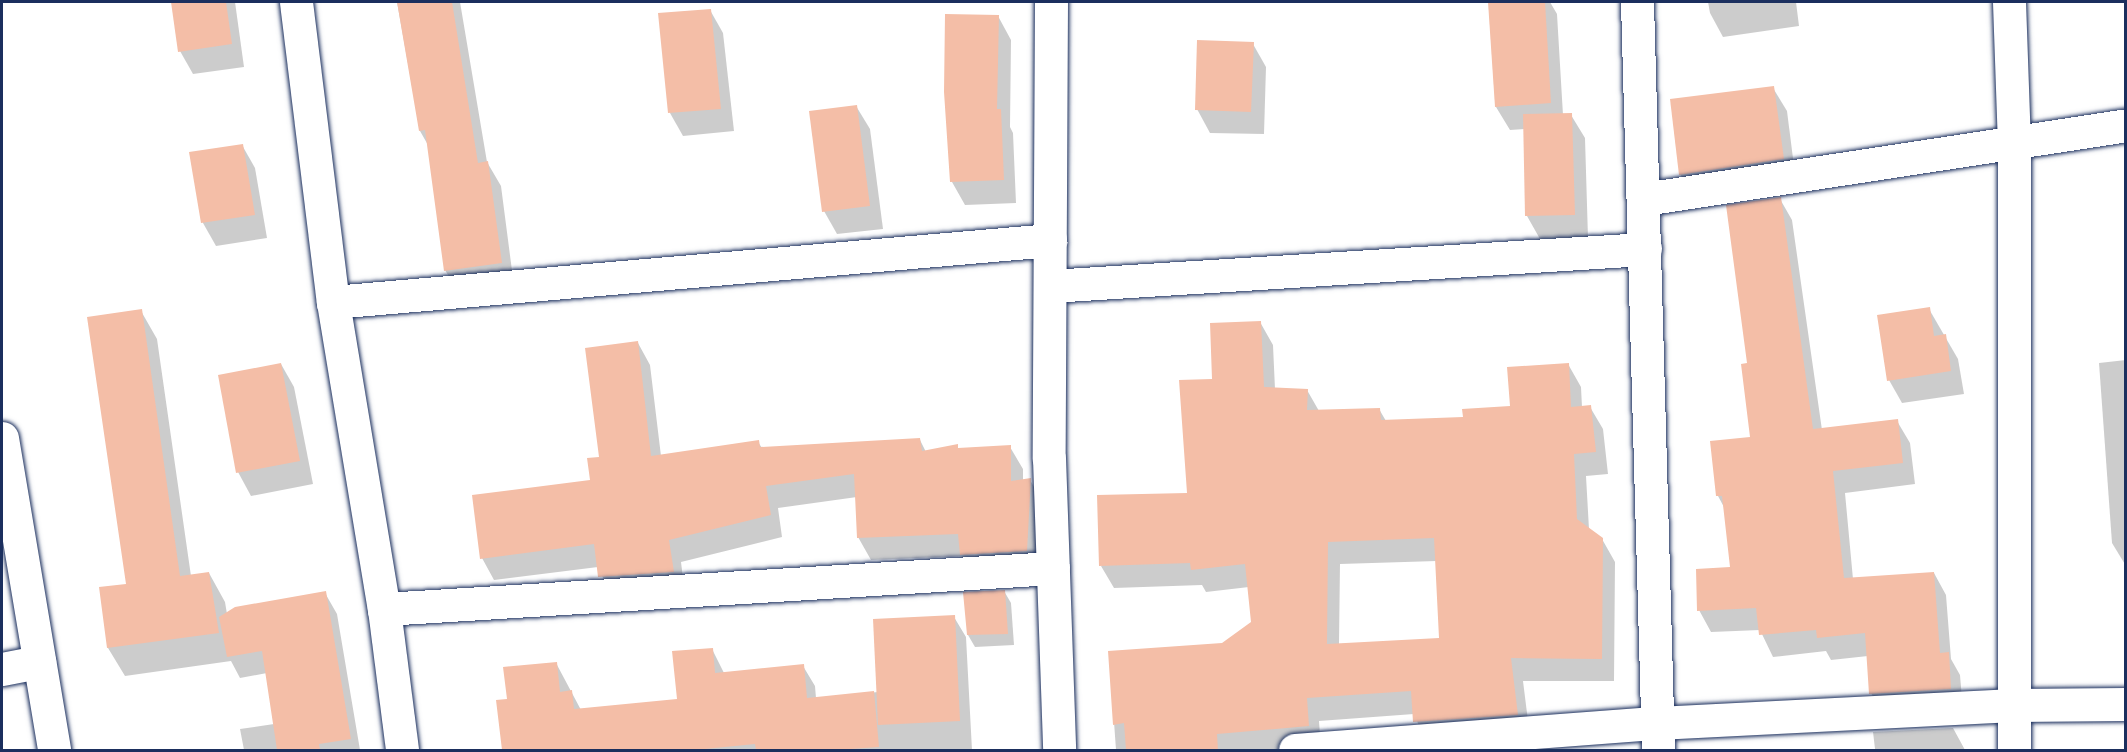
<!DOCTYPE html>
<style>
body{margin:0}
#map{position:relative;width:2127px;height:752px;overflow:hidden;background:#fff;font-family:"Architects Daughter",sans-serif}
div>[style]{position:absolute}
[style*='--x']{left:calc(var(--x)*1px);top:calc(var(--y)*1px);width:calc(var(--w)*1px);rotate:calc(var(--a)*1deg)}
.shadow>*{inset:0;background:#0003}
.building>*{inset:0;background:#f4bea7}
.roads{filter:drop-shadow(0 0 2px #1b2f5e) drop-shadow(0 0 2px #1b2f5e)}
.minor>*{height:33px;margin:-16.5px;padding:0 16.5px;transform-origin:16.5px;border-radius:16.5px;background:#fff}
span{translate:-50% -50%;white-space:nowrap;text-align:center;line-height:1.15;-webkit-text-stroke:4.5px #fff;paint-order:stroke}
.frame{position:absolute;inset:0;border:3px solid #1b2f5e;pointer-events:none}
</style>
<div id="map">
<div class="shadow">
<div style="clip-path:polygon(172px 2px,235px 2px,244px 67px,193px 74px,180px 51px)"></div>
<div style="clip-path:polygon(397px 2px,460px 2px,487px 162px,501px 186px,514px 286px,459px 293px,445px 270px,428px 145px,420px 131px)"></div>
<div style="clip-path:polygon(1489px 2px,1550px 2px,1557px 14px,1563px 115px,1571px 115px,1585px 138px,1588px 238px,1540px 239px,1527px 216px,1525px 129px,1510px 130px,1496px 107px)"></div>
<div style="clip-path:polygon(1708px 2px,1796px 2px,1799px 26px,1723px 37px,1710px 13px)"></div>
<div style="clip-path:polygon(710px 10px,723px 33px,734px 131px,683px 136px,670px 113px)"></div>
<div style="clip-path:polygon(998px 16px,1011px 40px,1010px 127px,1013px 133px,1016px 203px,965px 205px,952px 182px)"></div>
<div style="clip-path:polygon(1253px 44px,1266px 67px,1264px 134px,1210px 133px,1197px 109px)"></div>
<div style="clip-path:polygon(1773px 88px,1787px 111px,1796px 182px,1693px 197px,1680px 174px)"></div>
<div style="clip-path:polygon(856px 106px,870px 129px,883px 229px,837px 234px,824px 211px)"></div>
<div style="clip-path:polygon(242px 145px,255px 168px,267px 238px,216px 246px,203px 223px,191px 154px)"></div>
<div style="clip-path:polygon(1780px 199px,1792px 220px,1822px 430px,1897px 421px,1910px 443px,1915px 484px,1845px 493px,1853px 579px,1934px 573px,1946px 595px,1951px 659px,1960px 675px,1963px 711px,1883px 715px,1871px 693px,1868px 656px,1831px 660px,1826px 651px,1773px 657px,1760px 630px,1711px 632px,1699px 610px,1732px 569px,1725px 509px,1718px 496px,1752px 438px,1749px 365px)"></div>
<div style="clip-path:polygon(1929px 309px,1958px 359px,1964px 394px,1902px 403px,1889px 380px)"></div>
<div style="clip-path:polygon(141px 311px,157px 339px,191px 576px,209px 573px,225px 602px,227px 614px,325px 593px,337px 614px,360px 750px,244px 750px,240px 729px,274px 724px,267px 673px,240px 678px,231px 661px,125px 676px,108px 648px,100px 589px,127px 585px)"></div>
<div style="clip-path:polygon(evenodd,1260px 322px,1273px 345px,1275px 389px,1307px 390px,1319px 411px,1379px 409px,1386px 421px,1464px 418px,1511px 408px,1568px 364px,1581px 387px,1582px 407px,1590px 407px,1603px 429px,1608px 474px,1586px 476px,1589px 529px,1602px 539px,1615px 562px,1614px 681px,1523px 681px,1530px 737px,1427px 744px,1414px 714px,1319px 721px,1321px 749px,1116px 750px,1109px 652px,1223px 644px,1253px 622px,1249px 587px,1206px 592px,1202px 585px,1114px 588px,1101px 566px,1189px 494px,1214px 380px,1260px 322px,1437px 561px,1440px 639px,1339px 644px,1340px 564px,1437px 561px)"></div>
<div style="clip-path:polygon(638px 343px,650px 365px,661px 456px,758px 442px,762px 448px,920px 440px,926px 452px,1010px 447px,1023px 469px,1023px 481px,1030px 480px,1043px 502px,1039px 573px,974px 577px,962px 556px,871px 560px,858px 537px,857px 497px,778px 508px,782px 537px,681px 562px,685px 594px,613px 599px,598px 567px,494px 580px,482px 558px,591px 481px)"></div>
<div style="clip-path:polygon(2126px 360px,2126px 566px,2112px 543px,2099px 363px)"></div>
<div style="clip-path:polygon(281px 364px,294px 387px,313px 484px,251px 496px,238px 472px)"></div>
<div style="clip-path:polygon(1004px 591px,1011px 603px,1014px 645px,975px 647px,968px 635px,965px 594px)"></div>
<div style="clip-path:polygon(954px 617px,966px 637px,972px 750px,503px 750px,497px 701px,509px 700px,556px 663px,581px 710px,678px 700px,712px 649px,724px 673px,803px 666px,815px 686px,816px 698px,878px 692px)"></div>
<div style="clip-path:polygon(1953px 728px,1965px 750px,1860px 750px,1875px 749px,1873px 732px)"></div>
</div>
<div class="building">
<div style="clip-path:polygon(171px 2px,226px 2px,232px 44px,178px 52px)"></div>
<div style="clip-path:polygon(397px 2px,452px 2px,478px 163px,488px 161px,502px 263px,444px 271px,425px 130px,419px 131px)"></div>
<div style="clip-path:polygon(1488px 2px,1545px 2px,1551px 103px,1495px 107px)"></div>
<div style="clip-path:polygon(711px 9px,721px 109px,668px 113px,658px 13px)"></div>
<div style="clip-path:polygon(945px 14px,999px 15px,997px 109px,1001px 109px,1004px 180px,950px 182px,944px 92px)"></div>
<div style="clip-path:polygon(1197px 40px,1254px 42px,1251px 112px,1195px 110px)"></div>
<div style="clip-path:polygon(1774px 86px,1784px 159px,1679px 175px,1670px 99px)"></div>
<div style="clip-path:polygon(857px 105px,870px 206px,822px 212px,809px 111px)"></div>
<div style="clip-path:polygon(1572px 113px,1575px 215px,1525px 216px,1523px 114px)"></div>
<div style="clip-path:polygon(243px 144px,255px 215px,201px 223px,189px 152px)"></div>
<div style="clip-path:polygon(1781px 197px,1813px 429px,1898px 419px,1903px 463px,1833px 471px,1844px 578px,1934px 572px,1940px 653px,1949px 652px,1951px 689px,1869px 694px,1865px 633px,1817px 638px,1816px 630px,1759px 635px,1756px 608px,1697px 611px,1696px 569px,1730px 567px,1722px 496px,1716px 496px,1710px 441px,1750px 437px,1741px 364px,1747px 363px,1726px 205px)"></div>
<div style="clip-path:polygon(1930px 307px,1934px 336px,1946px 334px,1951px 371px,1887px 381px,1877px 315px)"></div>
<div style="clip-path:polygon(142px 309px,180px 576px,209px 572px,219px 633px,107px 648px,99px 587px,126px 584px,87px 317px)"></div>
<div style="clip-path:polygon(evenodd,1261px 321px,1264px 387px,1308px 389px,1307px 410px,1380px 408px,1381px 420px,1463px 417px,1462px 409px,1510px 406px,1507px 367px,1569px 363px,1571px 407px,1591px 405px,1596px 452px,1574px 454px,1577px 519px,1603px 538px,1602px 659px,1511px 658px,1518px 715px,1413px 722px,1411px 691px,1307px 698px,1309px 726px,1217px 734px,1218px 750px,1126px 750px,1124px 723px,1113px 725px,1108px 651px,1222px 643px,1251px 622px,1245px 564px,1191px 570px,1190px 563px,1099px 566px,1097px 495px,1187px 493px,1179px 380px,1212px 379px,1210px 323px,1261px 321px,1434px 538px,1439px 638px,1327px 644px,1328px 542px,1434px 538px)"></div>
<div style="clip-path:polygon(638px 341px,651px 456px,759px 440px,760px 447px,920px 438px,922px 451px,958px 444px,958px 448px,1011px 445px,1011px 481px,1031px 478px,1027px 551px,960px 555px,958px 534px,857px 538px,854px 474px,766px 486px,771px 515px,669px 540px,674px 572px,598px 577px,594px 544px,480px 559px,472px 495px,590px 480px,587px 458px,599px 457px,585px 348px)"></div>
<div style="clip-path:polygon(281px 363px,300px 461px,236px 473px,218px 375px)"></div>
<div style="clip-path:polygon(1005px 590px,1008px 634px,967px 635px,963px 592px)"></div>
<div style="clip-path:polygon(326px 591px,351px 739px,319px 744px,320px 750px,277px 750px,262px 651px,227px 657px,219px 617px,235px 607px)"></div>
<div style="clip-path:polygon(955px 615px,960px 721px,878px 725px,873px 619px)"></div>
<div style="clip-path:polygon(713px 648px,715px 673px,804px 664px,807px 698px,874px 691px,879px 747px,837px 750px,756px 750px,755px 744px,695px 750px,502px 750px,496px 700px,507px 699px,503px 667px,557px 662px,560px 692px,572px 690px,574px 709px,677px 699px,672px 651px)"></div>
</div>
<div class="roads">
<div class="minor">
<div style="--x:296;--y:2;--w:302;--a:83"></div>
<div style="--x:333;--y:302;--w:311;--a:80.6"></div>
<div style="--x:384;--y:609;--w:142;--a:82.7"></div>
<div style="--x:1051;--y:2;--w:456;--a:90.3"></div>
<div style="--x:1049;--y:458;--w:292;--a:88"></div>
<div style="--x:1637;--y:2;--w:748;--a:88.39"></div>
<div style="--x:2009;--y:2;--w:141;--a:88"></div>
<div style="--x:2014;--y:143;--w:607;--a:90"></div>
<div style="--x:1644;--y:199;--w:488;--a:-8.7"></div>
<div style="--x:1050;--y:286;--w:596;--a:-3.56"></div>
<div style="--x:333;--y:302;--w:720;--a:-4.94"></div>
<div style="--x:2;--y:438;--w:316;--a:80.5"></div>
<div style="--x:384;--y:609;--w:670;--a:-3.51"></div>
<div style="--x:2;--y:669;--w:38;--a:-11"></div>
<div style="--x:1295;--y:750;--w:363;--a:-4.3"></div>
<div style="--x:1657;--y:723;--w:357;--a:-2.9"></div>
<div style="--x:2014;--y:705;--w:112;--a:-0.5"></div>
</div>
</div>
<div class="frame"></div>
</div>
